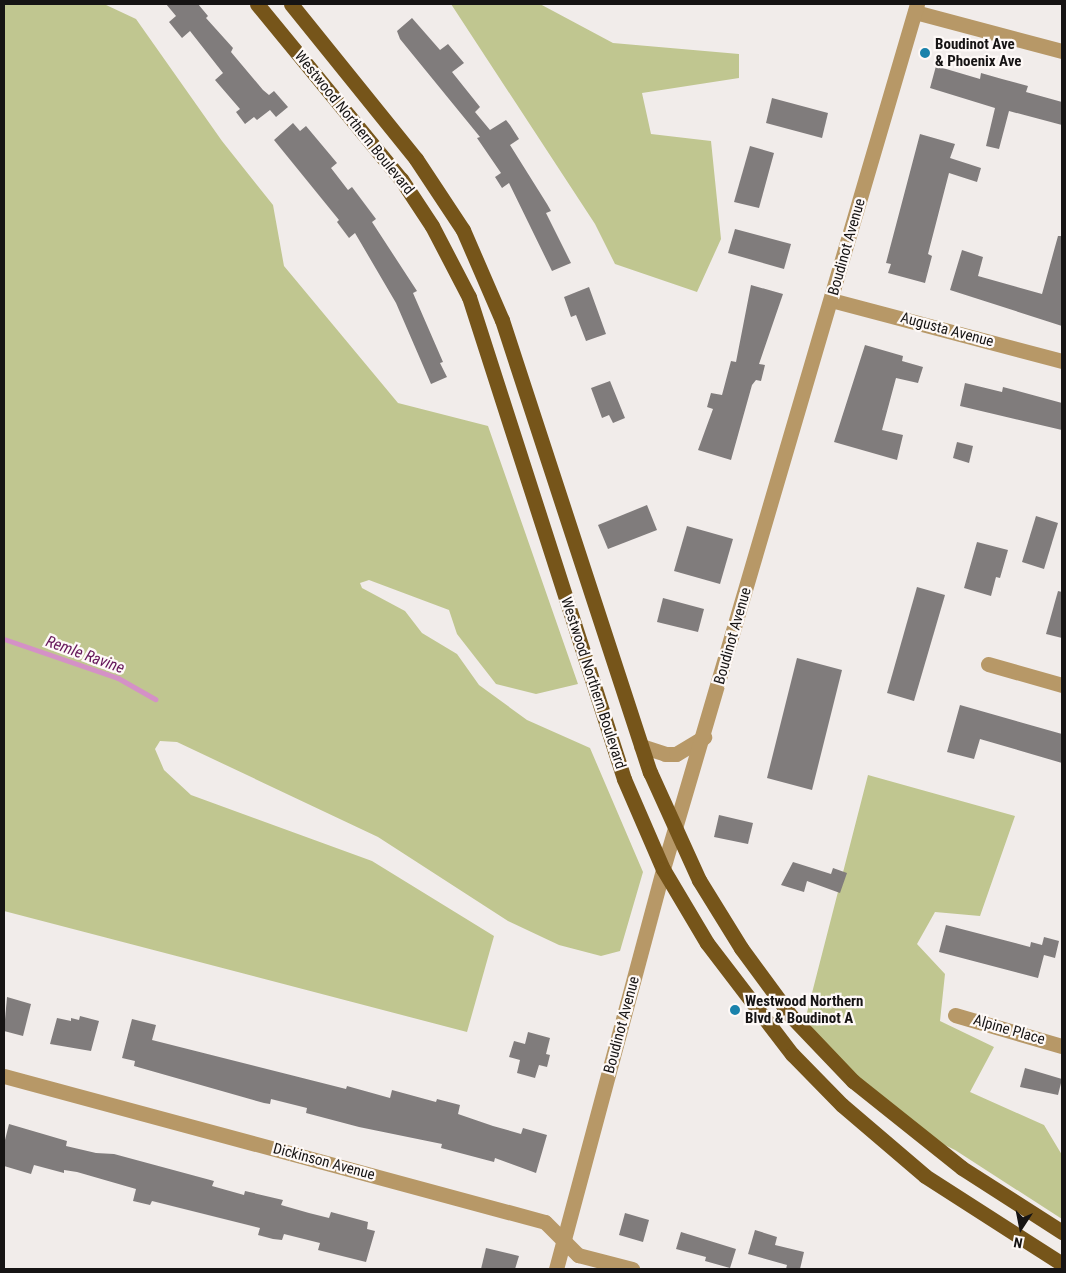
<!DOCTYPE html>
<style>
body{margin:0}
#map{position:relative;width:1066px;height:1273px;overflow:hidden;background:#f1ecea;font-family:"Roboto Condensed",sans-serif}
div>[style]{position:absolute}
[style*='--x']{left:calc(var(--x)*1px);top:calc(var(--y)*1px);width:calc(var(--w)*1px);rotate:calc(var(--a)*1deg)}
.green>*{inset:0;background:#c0c690}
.stream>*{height:5px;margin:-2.5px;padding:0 2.5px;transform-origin:2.5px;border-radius:2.5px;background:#d491c6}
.building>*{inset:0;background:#807c7c}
.minor>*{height:15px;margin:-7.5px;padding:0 7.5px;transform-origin:7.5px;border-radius:7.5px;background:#b79867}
.major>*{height:15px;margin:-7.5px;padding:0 7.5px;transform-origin:7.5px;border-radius:7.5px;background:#76551a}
.dots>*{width:14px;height:14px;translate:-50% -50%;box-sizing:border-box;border:2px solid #fef9f7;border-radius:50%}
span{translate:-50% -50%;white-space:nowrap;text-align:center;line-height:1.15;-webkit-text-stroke:4.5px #fef9f7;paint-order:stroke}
.poi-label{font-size:15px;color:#161414;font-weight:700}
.left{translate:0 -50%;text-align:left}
.street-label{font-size:15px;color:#161414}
.water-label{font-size:16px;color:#65165a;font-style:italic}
.frame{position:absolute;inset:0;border:5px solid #161414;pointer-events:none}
.north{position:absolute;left:996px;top:1203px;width:50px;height:50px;-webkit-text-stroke:4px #fef9f7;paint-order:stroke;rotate:191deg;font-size:14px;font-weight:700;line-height:20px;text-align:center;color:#161414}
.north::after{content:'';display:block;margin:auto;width:18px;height:22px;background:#161414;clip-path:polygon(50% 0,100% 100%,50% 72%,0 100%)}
</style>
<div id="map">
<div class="green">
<div style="clip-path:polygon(4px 4px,104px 4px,136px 19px,222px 141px,273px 205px,284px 266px,398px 403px,488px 426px,578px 684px,536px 694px,496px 684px,457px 634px,449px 610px,369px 580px,360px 583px,362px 588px,405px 611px,422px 633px,457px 654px,479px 685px,527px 720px,590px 748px,643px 872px,620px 951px,601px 956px,559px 945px,508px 921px,378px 837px,177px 742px,160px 741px,155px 749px,164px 770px,191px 795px,372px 861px,494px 936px,467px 1032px,4px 911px)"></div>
<div style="clip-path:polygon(451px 4px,540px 4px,613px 43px,739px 54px,739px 78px,642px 93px,651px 134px,711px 141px,721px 239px,697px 292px,615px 264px,595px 224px)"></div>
<div style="clip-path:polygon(868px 775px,1015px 816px,980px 916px,935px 912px,917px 944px,945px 974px,940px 1021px,994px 1047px,970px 1092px,1044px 1125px,1062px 1155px,1062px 1219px,955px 1150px,908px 1127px,803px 1028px)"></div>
</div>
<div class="stream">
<div style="--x:4;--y:639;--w:120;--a:18.9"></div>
<div style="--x:118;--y:678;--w:43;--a:29.6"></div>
</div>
<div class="building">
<div style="clip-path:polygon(166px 4px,198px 4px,208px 16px,206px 18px,233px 48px,231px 52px,263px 90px,269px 95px,274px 91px,288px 107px,276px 117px,270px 110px,257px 120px,254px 117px,245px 124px,236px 112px,240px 109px,215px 80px,223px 73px,190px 31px,182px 38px,169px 22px,176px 16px)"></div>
<div style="clip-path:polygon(412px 18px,440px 50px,448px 44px,464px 63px,452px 72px,480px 107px,475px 112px,490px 130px,506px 120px,510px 125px,519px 139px,510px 145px,547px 204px,551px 211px,546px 213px,571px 263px,552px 271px,509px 183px,502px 188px,495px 177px,501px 173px,477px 138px,480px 137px,400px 39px,397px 31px)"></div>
<div style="clip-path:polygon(936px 66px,980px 79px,981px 73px,1002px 79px,1028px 86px,1026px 92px,1062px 102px,1062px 125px,1009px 111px,999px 149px,986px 146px,995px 108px,930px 88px)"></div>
<div style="clip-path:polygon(772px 98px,828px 113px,822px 138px,766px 123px)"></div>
<div style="clip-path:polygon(293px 123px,300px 131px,306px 126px,337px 163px,331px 168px,348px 190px,352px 187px,376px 219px,372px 222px,417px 291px,413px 293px,443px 362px,440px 363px,447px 377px,431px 384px,396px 303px,355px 233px,349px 238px,337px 222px,339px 220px,274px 140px)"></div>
<div style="clip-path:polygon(920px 134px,955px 144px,950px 158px,981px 168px,977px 182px,949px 173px,928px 254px,932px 256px,925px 283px,888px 273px,891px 264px,886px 263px)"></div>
<div style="clip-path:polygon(750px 146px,774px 153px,759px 208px,734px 202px)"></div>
<div style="clip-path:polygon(735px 229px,791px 244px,784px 269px,728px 253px)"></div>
<div style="clip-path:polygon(1058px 236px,1062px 236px,1062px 326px,950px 290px,962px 250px,983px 257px,978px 276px,1042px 294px)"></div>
<div style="clip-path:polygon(751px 285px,783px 294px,759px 364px,765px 365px,761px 381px,756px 380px,752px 385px,731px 460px,698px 450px,713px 409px,707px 407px,711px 393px,722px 395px,731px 361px,736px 362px)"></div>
<div style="clip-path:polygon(589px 287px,606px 334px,586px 341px,576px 315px,571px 317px,564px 297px)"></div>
<div style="clip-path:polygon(865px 345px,903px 356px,902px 361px,923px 367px,918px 383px,896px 378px,882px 430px,903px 435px,897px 460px,834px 442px)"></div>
<div style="clip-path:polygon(610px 381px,625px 418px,613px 423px,609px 415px,602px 418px,591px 388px)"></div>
<div style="clip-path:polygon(965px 383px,1002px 392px,1003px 387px,1062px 403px,1062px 430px,960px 406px)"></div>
<div style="clip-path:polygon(957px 442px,973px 446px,969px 463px,953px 458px)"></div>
<div style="clip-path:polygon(647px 505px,657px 530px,608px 549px,598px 525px)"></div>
<div style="clip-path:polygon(1036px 516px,1058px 523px,1044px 569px,1022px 562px)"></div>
<div style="clip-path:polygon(687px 526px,733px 539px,720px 584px,674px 571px)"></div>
<div style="clip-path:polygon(977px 542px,1008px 550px,1000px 578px,996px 577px,991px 596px,964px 588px)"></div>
<div style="clip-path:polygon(917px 587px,945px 595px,914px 701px,887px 693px)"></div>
<div style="clip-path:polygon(1058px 591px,1062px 592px,1062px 638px,1046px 634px)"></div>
<div style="clip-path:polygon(663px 598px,704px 609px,698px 632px,657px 622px)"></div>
<div style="clip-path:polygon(797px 658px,842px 670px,812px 790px,767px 778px)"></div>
<div style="clip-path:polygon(960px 705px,1062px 734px,1062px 763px,980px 739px,974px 759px,947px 752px)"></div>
<div style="clip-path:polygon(719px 815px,753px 823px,748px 844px,714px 837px)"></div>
<div style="clip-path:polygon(793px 862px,831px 874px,833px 868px,847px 873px,840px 893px,807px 881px,804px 892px,781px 885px)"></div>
<div style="clip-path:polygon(946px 925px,1030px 947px,1031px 942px,1042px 945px,1044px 937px,1059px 941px,1055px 958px,1044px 955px,1038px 978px,939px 952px)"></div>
<div style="clip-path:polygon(7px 997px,31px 1004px,23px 1036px,4px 1031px)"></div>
<div style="clip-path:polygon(80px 1016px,99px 1021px,91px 1051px,50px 1044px,57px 1018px,71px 1021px,71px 1018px,79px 1020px)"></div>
<div style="clip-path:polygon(132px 1019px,156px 1025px,152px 1040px,346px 1089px,347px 1086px,390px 1098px,392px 1090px,436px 1102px,437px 1099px,460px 1105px,458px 1114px,493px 1126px,521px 1134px,523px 1128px,547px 1135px,536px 1173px,495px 1158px,494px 1162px,441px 1148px,442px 1144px,359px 1127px,306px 1113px,307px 1108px,271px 1099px,270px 1104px,264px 1103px,134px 1066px,135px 1061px,122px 1058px)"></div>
<div style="clip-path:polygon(528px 1032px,550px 1038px,546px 1054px,550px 1055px,547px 1067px,539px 1065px,535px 1078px,517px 1073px,520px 1060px,509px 1057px,514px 1041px,525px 1044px)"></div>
<div style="clip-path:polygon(1025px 1068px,1062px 1079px,1058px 1095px,1020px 1087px)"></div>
<div style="clip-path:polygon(9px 1124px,67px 1141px,66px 1146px,96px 1153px,114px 1154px,214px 1181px,212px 1186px,244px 1195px,245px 1191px,283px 1200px,281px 1205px,309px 1213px,329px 1218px,331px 1212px,368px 1222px,367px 1229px,375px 1231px,366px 1262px,318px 1250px,320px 1243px,284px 1234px,282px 1240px,273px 1239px,258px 1235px,260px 1228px,152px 1201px,150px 1205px,133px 1201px,136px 1189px,77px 1172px,64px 1170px,64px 1173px,34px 1165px,31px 1174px,4px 1166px,4px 1144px)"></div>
<div style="clip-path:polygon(625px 1213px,649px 1220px,643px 1242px,619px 1235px)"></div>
<div style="clip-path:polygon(755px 1230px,777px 1237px,775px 1245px,804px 1252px,800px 1269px,786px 1269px,787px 1265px,748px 1254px)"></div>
<div style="clip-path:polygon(681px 1232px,736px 1249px,730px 1268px,705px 1261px,706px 1257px,676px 1249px)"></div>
<div style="clip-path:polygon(486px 1248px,519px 1256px,515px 1269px,481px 1269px)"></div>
</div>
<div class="minor">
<div style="--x:915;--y:12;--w:152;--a:14.9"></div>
<div style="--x:831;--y:300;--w:239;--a:14.8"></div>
<div style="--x:988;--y:664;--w:77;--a:15.8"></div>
<div style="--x:641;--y:746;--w:25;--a:18"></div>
<div style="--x:665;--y:754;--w:11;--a:0"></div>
<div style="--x:676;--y:754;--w:33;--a:-31"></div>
<div style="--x:955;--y:1015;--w:111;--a:16.2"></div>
<div style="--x:4;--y:1076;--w:560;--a:15.1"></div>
<div style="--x:545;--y:1222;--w:47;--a:45"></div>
<div style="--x:578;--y:1255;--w:56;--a:14.5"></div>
<div style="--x:556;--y:1269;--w:414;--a:-75"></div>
<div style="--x:663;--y:869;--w:902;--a:-73.64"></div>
</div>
<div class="major">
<div style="--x:257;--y:4;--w:227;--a:50.6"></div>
<div style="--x:401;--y:179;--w:56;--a:56.6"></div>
<div style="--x:432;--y:226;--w:80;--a:62.5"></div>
<div style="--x:469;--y:297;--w:506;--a:72.17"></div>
<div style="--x:624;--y:779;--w:98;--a:66.6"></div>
<div style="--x:663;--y:869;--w:86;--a:59.3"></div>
<div style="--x:707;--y:943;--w:140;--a:52.6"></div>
<div style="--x:792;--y:1054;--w:71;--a:45.6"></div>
<div style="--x:842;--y:1105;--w:109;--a:40.5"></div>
<div style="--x:925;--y:1176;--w:163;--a:32.7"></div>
<div style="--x:291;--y:4;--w:199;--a:51.1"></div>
<div style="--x:416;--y:159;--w:85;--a:56.5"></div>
<div style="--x:463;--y:230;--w:98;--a:66.6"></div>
<div style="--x:502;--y:320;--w:476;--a:71.9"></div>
<div style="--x:650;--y:772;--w:119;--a:65.6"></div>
<div style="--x:699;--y:880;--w:80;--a:58.3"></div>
<div style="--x:741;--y:948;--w:84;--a:53.7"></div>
<div style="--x:791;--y:1016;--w:90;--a:46.4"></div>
<div style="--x:853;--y:1081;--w:139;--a:38.6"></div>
<div style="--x:962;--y:1168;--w:119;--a:32.6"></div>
</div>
<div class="dots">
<div style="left:925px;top:53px;background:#1a82ab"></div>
<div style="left:735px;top:1010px;background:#1a82ab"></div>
</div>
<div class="poi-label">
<span class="left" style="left:935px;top:53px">Boudinot Ave<br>&amp; Phoenix Ave</span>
<span class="left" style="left:745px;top:1010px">Westwood Northern<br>Blvd &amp; Boudinot A</span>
</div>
<div class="street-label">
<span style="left:354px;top:123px;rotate:51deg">Westwood Northern Boulevard</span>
<span style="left:847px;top:247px;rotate:-74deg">Boudinot Avenue</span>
<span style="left:947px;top:330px;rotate:15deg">Augusta Avenue</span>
<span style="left:733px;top:636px;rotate:-74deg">Boudinot Avenue</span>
<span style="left:593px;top:683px;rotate:72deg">Westwood Northern Boulevard</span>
<span style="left:622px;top:1025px;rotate:-75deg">Boudinot Avenue</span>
<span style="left:1009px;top:1030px;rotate:16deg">Alpine Place</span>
<span style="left:324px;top:1162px;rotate:15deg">Dickinson Avenue</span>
</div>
<div class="water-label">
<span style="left:85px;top:655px;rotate:20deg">Remle Ravine</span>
</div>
<div class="frame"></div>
<div class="north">N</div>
</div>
